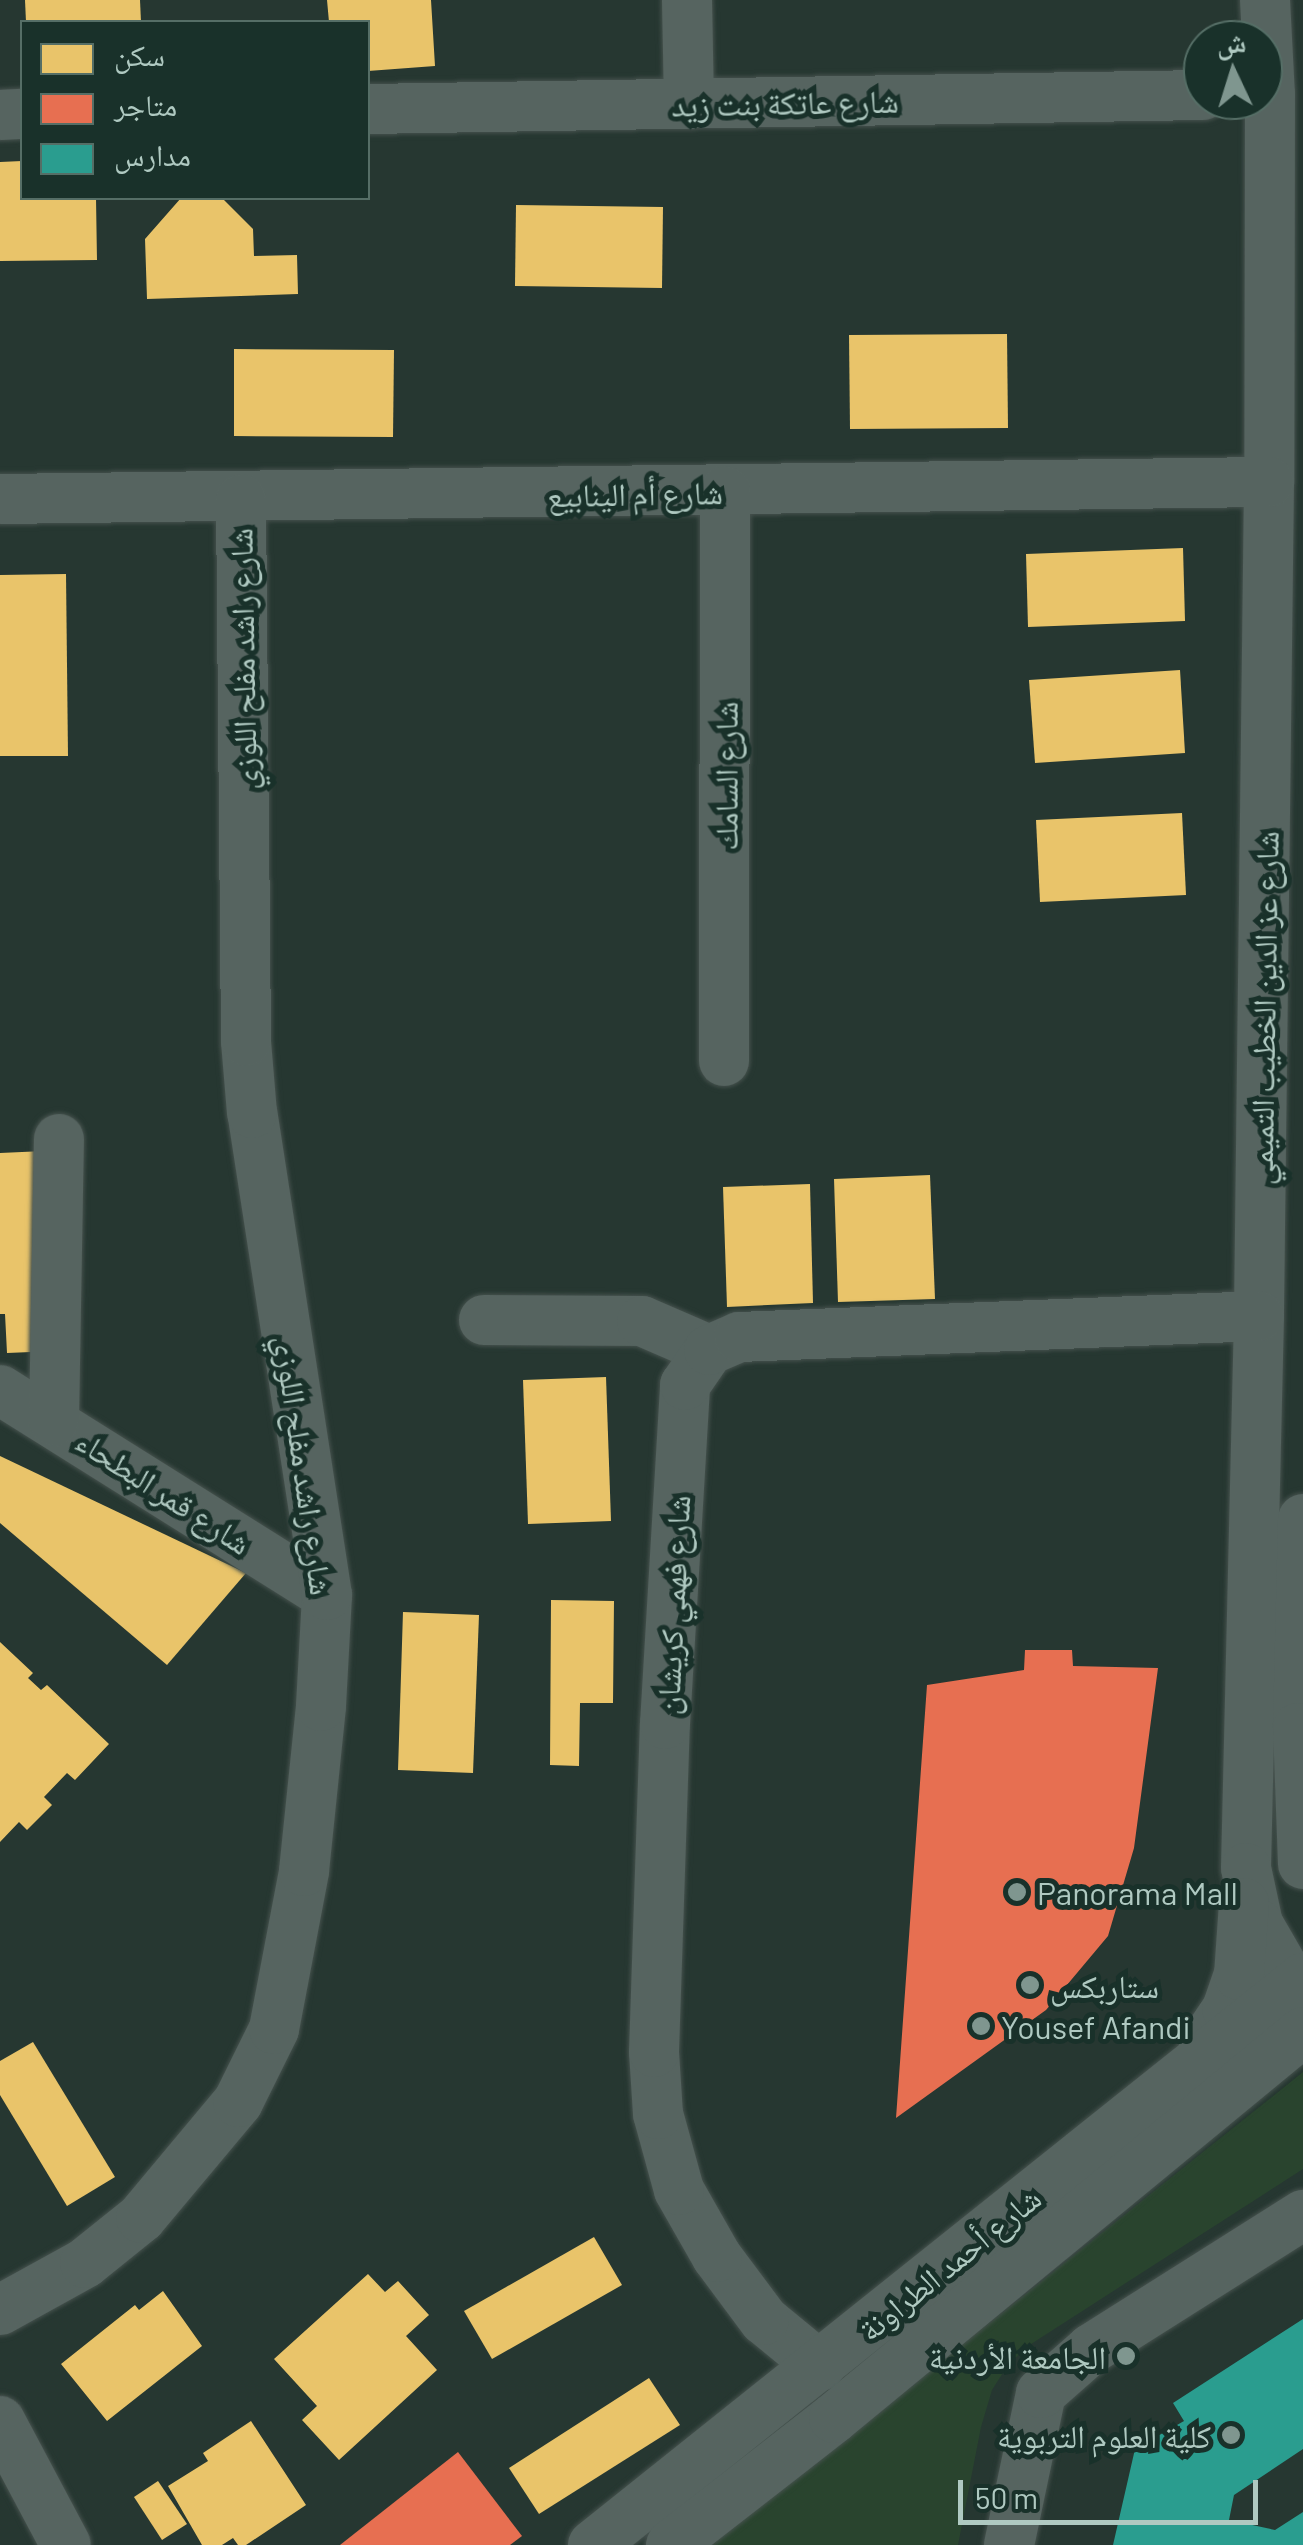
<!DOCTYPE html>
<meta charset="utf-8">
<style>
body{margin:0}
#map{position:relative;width:1303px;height:2545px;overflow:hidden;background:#263731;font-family:Barlow,"Noto Naskh Arabic",sans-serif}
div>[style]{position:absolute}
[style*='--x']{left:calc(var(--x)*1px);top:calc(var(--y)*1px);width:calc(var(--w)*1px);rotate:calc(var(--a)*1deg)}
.green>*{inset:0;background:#29442e}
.homes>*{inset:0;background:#e9c46a}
.shops>*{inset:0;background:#e76f51}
.schools>*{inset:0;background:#2a9d8f}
.roads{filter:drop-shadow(0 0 2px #45514d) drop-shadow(0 0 2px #45514d)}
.minor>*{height:50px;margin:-25px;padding:0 25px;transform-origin:25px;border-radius:25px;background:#566460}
.dots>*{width:28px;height:28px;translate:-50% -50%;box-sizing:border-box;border:5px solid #19312a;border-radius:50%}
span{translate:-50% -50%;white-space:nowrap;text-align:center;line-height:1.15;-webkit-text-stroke:10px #19312a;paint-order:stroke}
.street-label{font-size:32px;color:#afc9c1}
.poi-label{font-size:32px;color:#afc9c1}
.left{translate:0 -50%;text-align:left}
.right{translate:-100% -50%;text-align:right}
.legend{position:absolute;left:20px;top:20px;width:350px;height:180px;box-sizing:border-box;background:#19312a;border:2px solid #556e66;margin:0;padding:12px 18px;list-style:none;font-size:30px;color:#afc9c1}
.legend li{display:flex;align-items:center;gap:20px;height:50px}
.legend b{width:50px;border:2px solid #556e66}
.north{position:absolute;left:1183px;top:20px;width:100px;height:100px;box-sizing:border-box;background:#19312a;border:2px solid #556e66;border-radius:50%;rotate:356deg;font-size:28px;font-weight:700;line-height:40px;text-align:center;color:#afc9c1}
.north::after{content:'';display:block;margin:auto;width:35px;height:45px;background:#7f968f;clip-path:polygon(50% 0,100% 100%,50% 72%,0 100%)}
.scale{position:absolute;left:958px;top:2480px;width:300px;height:45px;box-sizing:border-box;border:5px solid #afc9c1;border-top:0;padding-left:12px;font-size:30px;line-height:35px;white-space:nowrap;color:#afc9c1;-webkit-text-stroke:8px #19312a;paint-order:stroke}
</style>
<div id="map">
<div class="green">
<div style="clip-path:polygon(1303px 2072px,1303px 2169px,1028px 2346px,1008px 2365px,992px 2390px,981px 2427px,958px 2545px,712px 2545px)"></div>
</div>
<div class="homes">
<div style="clip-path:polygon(25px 0,140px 0,141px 22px,26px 22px)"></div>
<div style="clip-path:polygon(327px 0,431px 0,435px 66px,368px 71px,368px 22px,329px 22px)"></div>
<div style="clip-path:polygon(22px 161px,22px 198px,96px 198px,97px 260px,0 261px,0 162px)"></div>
<div style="clip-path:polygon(181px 198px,222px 198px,253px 229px,254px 256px,297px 255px,298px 294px,147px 299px,145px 239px)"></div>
<div style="clip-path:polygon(516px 205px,663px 207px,662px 288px,515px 286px)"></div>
<div style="clip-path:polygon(1007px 334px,1008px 428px,850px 429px,849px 335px)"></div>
<div style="clip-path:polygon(234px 349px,394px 350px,393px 437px,234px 436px)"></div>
<div style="clip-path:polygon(1183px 548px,1185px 621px,1028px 627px,1026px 554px)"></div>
<div style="clip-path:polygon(66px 574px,68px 756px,0 756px,0 575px)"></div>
<div style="clip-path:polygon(1180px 670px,1185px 753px,1035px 763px,1029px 680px)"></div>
<div style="clip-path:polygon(1182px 813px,1186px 895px,1040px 902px,1036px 820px)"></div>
<div style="clip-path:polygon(44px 1151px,55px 1351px,7px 1353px,5px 1314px,0 1314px,0 1153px)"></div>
<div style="clip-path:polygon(930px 1175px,935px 1299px,838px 1302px,834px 1179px)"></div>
<div style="clip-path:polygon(810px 1184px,813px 1303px,727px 1307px,723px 1187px)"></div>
<div style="clip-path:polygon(606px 1377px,611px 1521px,528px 1524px,523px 1380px)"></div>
<div style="clip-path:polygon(0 1456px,246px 1573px,167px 1665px,0 1523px)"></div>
<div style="clip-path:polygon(551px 1600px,614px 1601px,613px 1703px,580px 1703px,579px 1766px,550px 1765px)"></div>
<div style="clip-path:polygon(403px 1612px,479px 1615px,473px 1773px,398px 1770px)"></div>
<div style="clip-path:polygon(0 1642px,33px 1673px,28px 1678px,41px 1690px,47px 1685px,109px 1744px,75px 1780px,67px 1773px,44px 1797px,52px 1805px,27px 1830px,19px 1822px,0 1842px)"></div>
<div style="clip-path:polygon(33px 2042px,115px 2177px,67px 2206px,0 2095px,0 2061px)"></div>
<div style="clip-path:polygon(594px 2237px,622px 2285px,492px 2359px,464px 2311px)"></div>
<div style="clip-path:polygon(368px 2274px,385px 2292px,398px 2281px,429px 2315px,406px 2336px,437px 2370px,339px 2460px,302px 2420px,317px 2406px,274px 2359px)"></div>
<div style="clip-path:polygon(163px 2291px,202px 2346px,107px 2421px,61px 2364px,135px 2305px,139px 2310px)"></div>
<div style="clip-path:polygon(649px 2378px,680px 2425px,539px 2514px,509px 2468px)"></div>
<div style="clip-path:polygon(251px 2421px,306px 2505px,246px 2545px,238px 2545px,233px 2538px,222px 2545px,202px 2545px,168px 2486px,208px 2461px,203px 2453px)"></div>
<div style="clip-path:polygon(158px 2481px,187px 2524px,162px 2540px,134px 2497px)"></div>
</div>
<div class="shops">
<div style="clip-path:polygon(1025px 1650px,1072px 1650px,1073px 1666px,1158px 1668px,1134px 1848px,1108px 1936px,1046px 2010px,896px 2118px,927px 1685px,1024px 1670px)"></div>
<div style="clip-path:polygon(458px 2452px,522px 2536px,510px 2545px,340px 2545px)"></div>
</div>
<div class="schools">
<div style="clip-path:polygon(1303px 2319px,1303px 2449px,1234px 2495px,1229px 2520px,1275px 2530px,1303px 2512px,1303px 2545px,1113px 2545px,1135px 2449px,1184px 2421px,1173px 2403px)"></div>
</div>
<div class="roads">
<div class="minor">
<div style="--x:687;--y:0;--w:103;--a:88.9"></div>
<div style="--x:1265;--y:0;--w:94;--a:87"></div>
<div style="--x:1270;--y:94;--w:388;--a:90.1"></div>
<div style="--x:1269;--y:482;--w:834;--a:90.69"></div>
<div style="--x:1259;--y:1316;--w:552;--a:91.35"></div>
<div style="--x:1246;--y:1868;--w:57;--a:77.9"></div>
<div style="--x:1258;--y:1924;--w:90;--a:60"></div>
<div style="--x:368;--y:109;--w:835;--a:-0.96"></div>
<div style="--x:0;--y:115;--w:22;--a:-3"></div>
<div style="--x:0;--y:499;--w:1269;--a:-0.77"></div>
<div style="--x:724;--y:1061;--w:570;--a:-89.9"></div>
<div style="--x:484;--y:1320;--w:158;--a:0.4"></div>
<div style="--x:642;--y:1321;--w:73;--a:23.4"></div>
<div style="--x:0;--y:1390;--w:386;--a:32.1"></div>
<div style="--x:54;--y:1421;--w:282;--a:-89"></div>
<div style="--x:1303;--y:1519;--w:209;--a:91.4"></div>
<div style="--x:1298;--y:1728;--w:136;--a:87.9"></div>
<div style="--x:1204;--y:2043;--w:41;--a:-55.9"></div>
<div style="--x:1227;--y:2009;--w:36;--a:-71"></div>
<div style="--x:1239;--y:1975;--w:72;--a:-86"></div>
<div style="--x:0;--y:2310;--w:97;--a:-28.9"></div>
<div style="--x:85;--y:2263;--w:72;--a:-38.8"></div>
<div style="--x:141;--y:2218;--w:151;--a:-50.1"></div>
<div style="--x:238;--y:2102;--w:81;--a:-63.7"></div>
<div style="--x:274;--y:2029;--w:161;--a:-79.2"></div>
<div style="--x:304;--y:1871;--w:166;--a:-84.1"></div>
<div style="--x:321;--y:1706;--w:111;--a:-86.9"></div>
<div style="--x:327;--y:1595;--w:488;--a:-98.8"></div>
<div style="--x:252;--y:1113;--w:72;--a:-94.8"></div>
<div style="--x:246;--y:1041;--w:542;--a:-90.53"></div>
<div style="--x:820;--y:2366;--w:72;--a:-140.6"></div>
<div style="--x:764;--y:2320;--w:79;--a:-126.7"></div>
<div style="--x:717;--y:2257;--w:77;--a:-119.6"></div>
<div style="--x:679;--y:2190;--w:79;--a:-105.4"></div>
<div style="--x:658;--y:2114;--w:62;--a:-93.7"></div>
<div style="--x:654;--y:2052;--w:328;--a:-88.1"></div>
<div style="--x:665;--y:1724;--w:340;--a:-86.6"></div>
<div style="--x:685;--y:1385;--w:42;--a:-55.6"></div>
<div style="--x:709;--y:1350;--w:33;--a:-23"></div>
<div style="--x:739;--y:1337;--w:520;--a:-2.31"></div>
<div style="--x:0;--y:2421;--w:140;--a:62"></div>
<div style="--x:593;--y:2545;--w:909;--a:-38.61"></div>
<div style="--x:671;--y:2545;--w:207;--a:-37.9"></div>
<div style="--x:834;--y:2418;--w:607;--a:-39.46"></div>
<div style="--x:1009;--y:2545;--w:155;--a:-78.1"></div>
<div style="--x:1041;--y:2393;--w:67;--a:-41.3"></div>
<div style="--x:1091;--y:2349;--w:251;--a:-32.3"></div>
</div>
</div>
<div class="dots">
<div style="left:1017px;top:1892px;background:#7f968f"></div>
<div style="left:1030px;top:1985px;background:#7f968f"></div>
<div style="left:981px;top:2026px;background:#7f968f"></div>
<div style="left:1126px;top:2356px;background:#7f968f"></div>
<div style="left:1231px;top:2435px;background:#7f968f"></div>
</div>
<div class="street-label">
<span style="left:785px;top:102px;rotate:-1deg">شارع عاتكة بنت زيد</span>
<span style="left:635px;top:493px;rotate:-1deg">شارع أم الينابيع</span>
<span style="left:242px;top:659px;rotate:-91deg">شارع راشد مفلح اللوزي</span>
<span style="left:725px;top:776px;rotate:-90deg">شارع السامك</span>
<span style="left:1263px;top:1008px;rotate:-89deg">شارع عز الدين الخطيب التميمي</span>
<span style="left:305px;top:1465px;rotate:82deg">شارع راشد مفلح اللوزي</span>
<span style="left:164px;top:1491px;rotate:33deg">شارع قمر البطحاء</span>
<span style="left:672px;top:1605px;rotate:-87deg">شارع فهمي كريشان</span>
<span style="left:949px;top:2263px;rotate:-39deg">شارع أحمد الطراونة</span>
</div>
<div class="poi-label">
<span class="left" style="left:1037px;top:1892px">Panorama Mall</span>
<span class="left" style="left:1050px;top:1985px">ستاربكس</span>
<span class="left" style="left:1001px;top:2026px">Yousef Afandi</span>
<span class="right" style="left:1106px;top:2356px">الجامعة الأردنية</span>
<span class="right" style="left:1211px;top:2435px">كلية العلوم التربوية</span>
</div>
<ul class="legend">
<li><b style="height:28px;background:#e9c46a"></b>سكن</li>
<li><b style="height:28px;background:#e76f51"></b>متاجر</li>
<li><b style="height:28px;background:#2a9d8f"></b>مدارس</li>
</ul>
<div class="north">ش</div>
<div class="scale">50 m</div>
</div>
